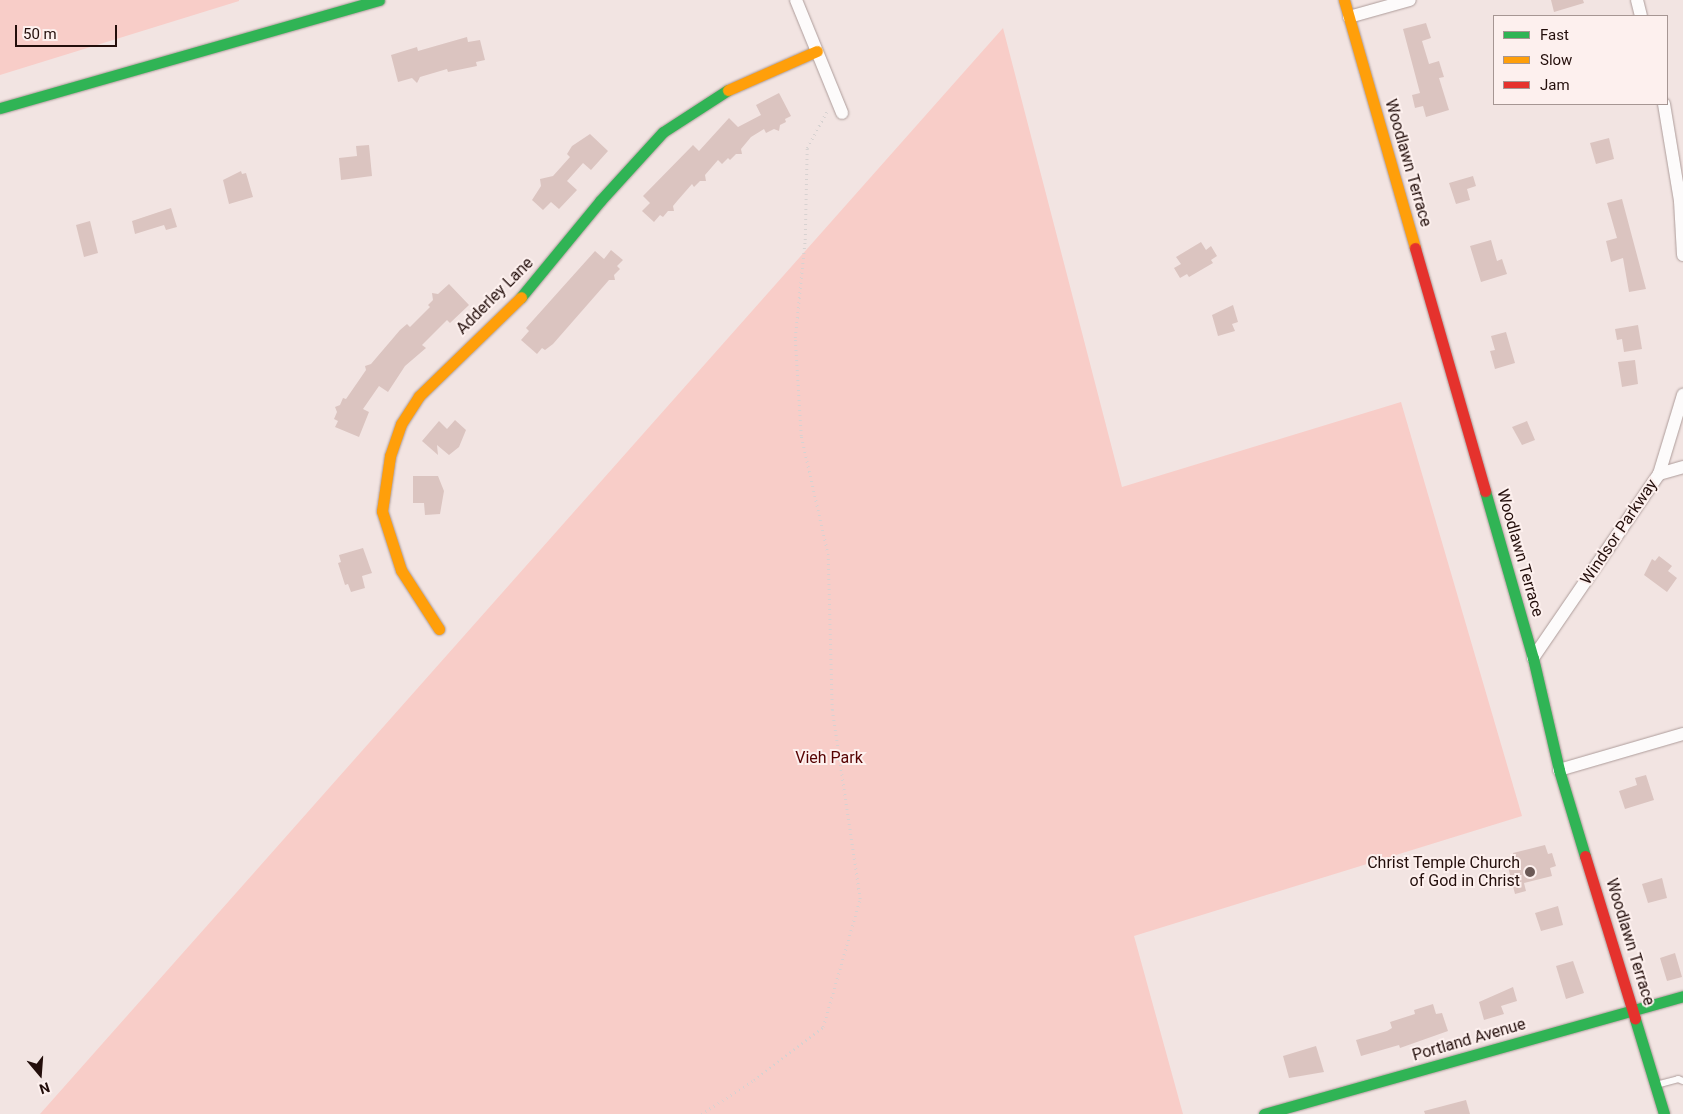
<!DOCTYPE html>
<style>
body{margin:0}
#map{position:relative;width:1683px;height:1114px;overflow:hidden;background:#f2e4e2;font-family:Roboto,sans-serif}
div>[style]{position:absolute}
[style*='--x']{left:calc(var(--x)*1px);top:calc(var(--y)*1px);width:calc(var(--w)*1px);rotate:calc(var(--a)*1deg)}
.green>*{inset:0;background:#f8cdc8}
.building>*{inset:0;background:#dbc4c0}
.path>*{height:2.5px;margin-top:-1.25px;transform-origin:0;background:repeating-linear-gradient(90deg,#d7d2d1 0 1px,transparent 0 5px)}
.roads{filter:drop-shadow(0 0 1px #ad9c9a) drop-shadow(0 0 1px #ad9c9a)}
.lane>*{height:6px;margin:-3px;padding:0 3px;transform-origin:3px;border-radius:3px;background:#fdfbfb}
.street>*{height:12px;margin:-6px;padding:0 6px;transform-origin:6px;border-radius:6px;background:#fdfbfb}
.fast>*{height:11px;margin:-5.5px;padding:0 5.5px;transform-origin:5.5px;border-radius:5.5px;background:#30b455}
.slow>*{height:11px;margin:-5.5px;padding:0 5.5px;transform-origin:5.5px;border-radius:5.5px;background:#ff9f0a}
.jam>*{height:11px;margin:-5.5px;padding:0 5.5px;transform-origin:5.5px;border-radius:5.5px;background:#e5322d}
.dots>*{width:14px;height:14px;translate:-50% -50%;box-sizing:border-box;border:2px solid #fdf0ee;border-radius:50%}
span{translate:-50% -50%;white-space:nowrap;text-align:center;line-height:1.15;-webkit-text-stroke:4px #fdf0ee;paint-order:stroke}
.street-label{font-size:16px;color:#230e0b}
.park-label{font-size:16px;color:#570303}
.poi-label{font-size:16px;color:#230e0b}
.right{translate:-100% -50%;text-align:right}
.legend{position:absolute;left:1493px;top:15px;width:175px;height:90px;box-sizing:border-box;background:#fdf0ee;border:1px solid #a69693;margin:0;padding:6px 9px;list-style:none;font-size:15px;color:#230e0b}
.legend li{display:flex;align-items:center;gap:10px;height:25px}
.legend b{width:25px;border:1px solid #a69693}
.north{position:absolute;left:15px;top:1049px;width:50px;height:50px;-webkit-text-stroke:4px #fdf0ee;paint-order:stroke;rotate:162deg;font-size:14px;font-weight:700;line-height:20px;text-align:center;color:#230e0b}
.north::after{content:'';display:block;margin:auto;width:18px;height:22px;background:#230e0b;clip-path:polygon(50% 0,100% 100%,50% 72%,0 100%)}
.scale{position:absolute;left:15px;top:25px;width:102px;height:22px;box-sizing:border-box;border:2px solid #230e0b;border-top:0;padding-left:6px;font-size:15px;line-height:18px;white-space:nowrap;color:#230e0b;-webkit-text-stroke:4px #fdf0ee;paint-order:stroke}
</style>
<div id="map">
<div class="green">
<div style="clip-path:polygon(0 0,239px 0,239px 1px,0 75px)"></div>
<div style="clip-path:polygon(1003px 28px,1122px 487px,1401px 402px,1522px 816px,1134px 936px,1183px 1114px,40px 1114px)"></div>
</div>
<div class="building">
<div style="clip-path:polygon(1551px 0,1583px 0,1584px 3px,1554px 12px)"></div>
<div style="clip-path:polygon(1426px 23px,1431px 38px,1422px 41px,1429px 64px,1439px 61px,1444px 77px,1439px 78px,1449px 110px,1426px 117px,1423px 106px,1415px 108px,1412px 95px,1420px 93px,1403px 29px)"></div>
<div style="clip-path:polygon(467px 37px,468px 42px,480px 40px,485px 60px,476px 62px,477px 66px,448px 72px,447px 69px,420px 77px,417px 83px,412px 78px,398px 82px,391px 55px,417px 47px,418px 51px)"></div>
<div style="clip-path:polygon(779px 93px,791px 116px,785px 119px,786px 122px,780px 125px,779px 131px,774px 129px,766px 133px,764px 129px,751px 137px,741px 149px,742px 154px,736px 154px,730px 160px,728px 158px,722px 164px,718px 160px,705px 175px,706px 181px,700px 181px,694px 187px,692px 184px,678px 200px,673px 206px,674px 211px,668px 211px,663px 217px,660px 215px,654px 222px,642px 211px,650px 203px,643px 196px,693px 145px,699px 151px,729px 118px,738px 127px,761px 115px,756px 105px)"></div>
<div style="clip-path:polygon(590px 134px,608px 151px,591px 170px,583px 163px,567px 181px,577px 190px,559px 209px,551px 202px,543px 210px,532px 200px,541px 186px,540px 179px,553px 176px,570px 157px,567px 154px,572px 146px)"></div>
<div style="clip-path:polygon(1609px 138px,1614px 159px,1596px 164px,1590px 143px)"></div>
<div style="clip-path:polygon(369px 145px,372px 176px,341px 180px,339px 158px,357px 156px,356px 146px)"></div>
<div style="clip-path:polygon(241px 171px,242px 174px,246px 173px,253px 197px,229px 204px,223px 180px)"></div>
<div style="clip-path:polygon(1473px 176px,1476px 186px,1467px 189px,1470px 200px,1456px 204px,1449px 183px)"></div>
<div style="clip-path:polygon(1622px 199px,1646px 289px,1629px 292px,1623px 258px,1611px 262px,1606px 241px,1617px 238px,1607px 203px)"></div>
<div style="clip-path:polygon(171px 208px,177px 227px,166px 230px,164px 225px,135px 234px,132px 221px)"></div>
<div style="clip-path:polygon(90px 221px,98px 253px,84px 257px,76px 225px)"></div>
<div style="clip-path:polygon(1491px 240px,1497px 261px,1502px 259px,1507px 274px,1481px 282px,1470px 246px)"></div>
<div style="clip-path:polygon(1201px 242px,1206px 250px,1211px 246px,1217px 256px,1211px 260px,1213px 263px,1189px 277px,1187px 274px,1180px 278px,1174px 268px,1181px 264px,1176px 257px)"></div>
<div style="clip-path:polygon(611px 250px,623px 260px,617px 266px,620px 269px,614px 275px,615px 280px,609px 280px,553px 344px,545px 350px,542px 348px,537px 354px,521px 340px,529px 331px,526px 328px,595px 251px,604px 259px)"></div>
<div style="clip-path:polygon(449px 284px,469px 305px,450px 323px,447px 320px,422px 345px,426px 348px,405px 366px,388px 392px,379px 386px,363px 409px,369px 412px,359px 437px,335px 427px,338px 421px,334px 419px,337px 412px,335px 407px,340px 405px,343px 398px,346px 399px,366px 370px,365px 366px,371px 364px,400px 330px,407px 324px,410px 327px,430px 307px,428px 305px,433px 300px,432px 293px,438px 294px)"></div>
<div style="clip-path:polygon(1233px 305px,1238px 322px,1232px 324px,1235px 331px,1218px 336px,1212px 315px)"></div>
<div style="clip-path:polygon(1638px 325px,1642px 349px,1624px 352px,1622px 339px,1617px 340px,1615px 329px)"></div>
<div style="clip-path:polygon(1506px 332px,1515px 363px,1495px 369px,1490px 351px,1495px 350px,1491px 336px)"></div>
<div style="clip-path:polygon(1635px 360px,1638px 384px,1622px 387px,1618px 362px)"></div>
<div style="clip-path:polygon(455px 420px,466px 430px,459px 447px,449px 455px,437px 445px,438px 455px,422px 441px,439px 421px,447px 429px)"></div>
<div style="clip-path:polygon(1527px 421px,1535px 440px,1522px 445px,1512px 427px)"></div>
<div style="clip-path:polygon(413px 476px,438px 476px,444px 491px,440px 514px,425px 515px,424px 503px,413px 503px)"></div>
<div style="clip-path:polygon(363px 548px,372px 573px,362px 576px,365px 588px,351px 592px,348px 584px,345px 585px,338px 563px,341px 562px,339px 555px)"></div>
<div style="clip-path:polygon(1659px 556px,1672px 566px,1668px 571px,1677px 578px,1667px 592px,1644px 575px,1652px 559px,1655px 561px)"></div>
<div style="clip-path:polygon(1646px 775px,1654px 800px,1625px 809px,1619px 791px,1637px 785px,1635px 778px)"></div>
<div style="clip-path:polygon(1545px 845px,1548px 854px,1552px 853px,1556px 866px,1550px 868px,1552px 876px,1524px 883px,1526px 891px,1515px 894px,1506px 859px,1514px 858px,1513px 853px)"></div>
<div style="clip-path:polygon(1662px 878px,1667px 898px,1648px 903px,1642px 884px)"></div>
<div style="clip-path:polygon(1558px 906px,1563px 925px,1541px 931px,1535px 913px)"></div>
<div style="clip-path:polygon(1675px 953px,1682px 977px,1667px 981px,1660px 958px)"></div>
<div style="clip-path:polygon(1573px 961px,1584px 993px,1566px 999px,1556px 966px)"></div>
<div style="clip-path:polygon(1513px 987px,1517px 1001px,1501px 1006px,1504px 1014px,1484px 1020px,1479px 1002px)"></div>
<div style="clip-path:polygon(1433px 1004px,1436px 1014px,1442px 1013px,1448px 1031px,1400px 1048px,1399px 1045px,1361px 1056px,1356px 1040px,1387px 1031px,1392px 1028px,1390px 1022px,1415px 1014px,1414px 1010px)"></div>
<div style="clip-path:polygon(1316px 1046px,1324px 1072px,1289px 1078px,1283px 1056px)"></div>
<div style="clip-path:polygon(1466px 1100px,1470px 1114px,1425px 1114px,1424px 1111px)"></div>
</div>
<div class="path">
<div style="--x:701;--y:1114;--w:63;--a:-32.7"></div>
<div style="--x:754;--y:1080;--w:87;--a:-37.5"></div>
<div style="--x:823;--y:1027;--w:133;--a:-73.9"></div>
<div style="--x:860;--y:899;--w:191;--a:-98.4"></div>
<div style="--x:832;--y:710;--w:155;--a:-91.5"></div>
<div style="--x:828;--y:555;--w:122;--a:-102.8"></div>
<div style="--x:801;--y:436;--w:98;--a:-93.5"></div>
<div style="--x:795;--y:338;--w:99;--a:-84.2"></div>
<div style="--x:805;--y:240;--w:92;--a:-88.8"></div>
<div style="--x:807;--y:148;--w:42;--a:-61.6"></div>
</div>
<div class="roads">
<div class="lane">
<div style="--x:1656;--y:1085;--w:23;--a:-15"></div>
<div style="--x:1678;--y:1079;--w:5;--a:22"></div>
</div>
<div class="street">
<div style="--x:796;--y:0;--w:122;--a:67.8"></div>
<div style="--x:1637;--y:0;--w:16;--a:76"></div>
<div style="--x:1349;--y:17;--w:63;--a:-15.6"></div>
<div style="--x:1664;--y:104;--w:98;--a:80.6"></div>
<div style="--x:1680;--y:201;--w:54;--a:86.8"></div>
<div style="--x:1659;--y:474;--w:25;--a:-16"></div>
<div style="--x:1533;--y:658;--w:223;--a:-55.6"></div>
<div style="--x:1659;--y:474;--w:83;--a:-73.1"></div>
<div style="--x:1559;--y:770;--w:129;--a:-16.2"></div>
</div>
<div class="fast">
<div style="--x:0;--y:108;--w:394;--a:-15.9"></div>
<div style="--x:521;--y:297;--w:124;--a:-50.5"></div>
<div style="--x:600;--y:201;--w:93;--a:-47.6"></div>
<div style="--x:663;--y:132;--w:77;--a:-32.9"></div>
<div style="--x:1485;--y:491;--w:174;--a:74"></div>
<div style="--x:1533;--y:658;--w:115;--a:76.9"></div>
<div style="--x:1559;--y:770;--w:90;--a:73.2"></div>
<div style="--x:1635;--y:1019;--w:99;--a:73"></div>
<div style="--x:1264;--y:1114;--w:435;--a:-15.7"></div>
</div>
<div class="slow">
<div style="--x:1344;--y:0;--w:258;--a:74"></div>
<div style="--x:728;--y:90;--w:97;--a:-23.7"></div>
<div style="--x:439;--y:629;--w:70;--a:-122.8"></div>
<div style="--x:401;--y:570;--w:62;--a:-107.9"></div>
<div style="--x:382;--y:511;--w:56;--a:-81.7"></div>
<div style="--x:390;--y:456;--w:34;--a:-71"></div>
<div style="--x:401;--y:424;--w:33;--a:-57"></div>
<div style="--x:419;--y:396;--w:142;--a:-44.1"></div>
</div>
<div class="jam">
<div style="--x:1415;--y:248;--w:253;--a:73.9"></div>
<div style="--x:1585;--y:856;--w:170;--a:72.9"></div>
</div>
</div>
<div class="dots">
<div style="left:1530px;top:872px;background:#6b5956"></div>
</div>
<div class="street-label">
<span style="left:1408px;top:163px;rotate:74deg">Woodlawn Terrace</span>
<span style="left:495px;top:296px;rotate:-45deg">Adderley Lane</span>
<span style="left:1619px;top:532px;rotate:-56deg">Windsor Parkway</span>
<span style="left:1520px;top:553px;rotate:74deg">Woodlawn Terrace</span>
<span style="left:1630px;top:942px;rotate:73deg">Woodlawn Terrace</span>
<span style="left:1469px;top:1040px;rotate:-16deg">Portland Avenue</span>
</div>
<div class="park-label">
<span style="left:829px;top:758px">Vieh Park</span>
</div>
<div class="poi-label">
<span class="right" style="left:1520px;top:872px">Christ Temple Church<br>of God in Christ</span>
</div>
<ul class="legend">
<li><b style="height:6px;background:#30b455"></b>Fast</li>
<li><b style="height:6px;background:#ff9f0a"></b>Slow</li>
<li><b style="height:6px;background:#e5322d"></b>Jam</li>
</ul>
<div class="north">N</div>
<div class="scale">50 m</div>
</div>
